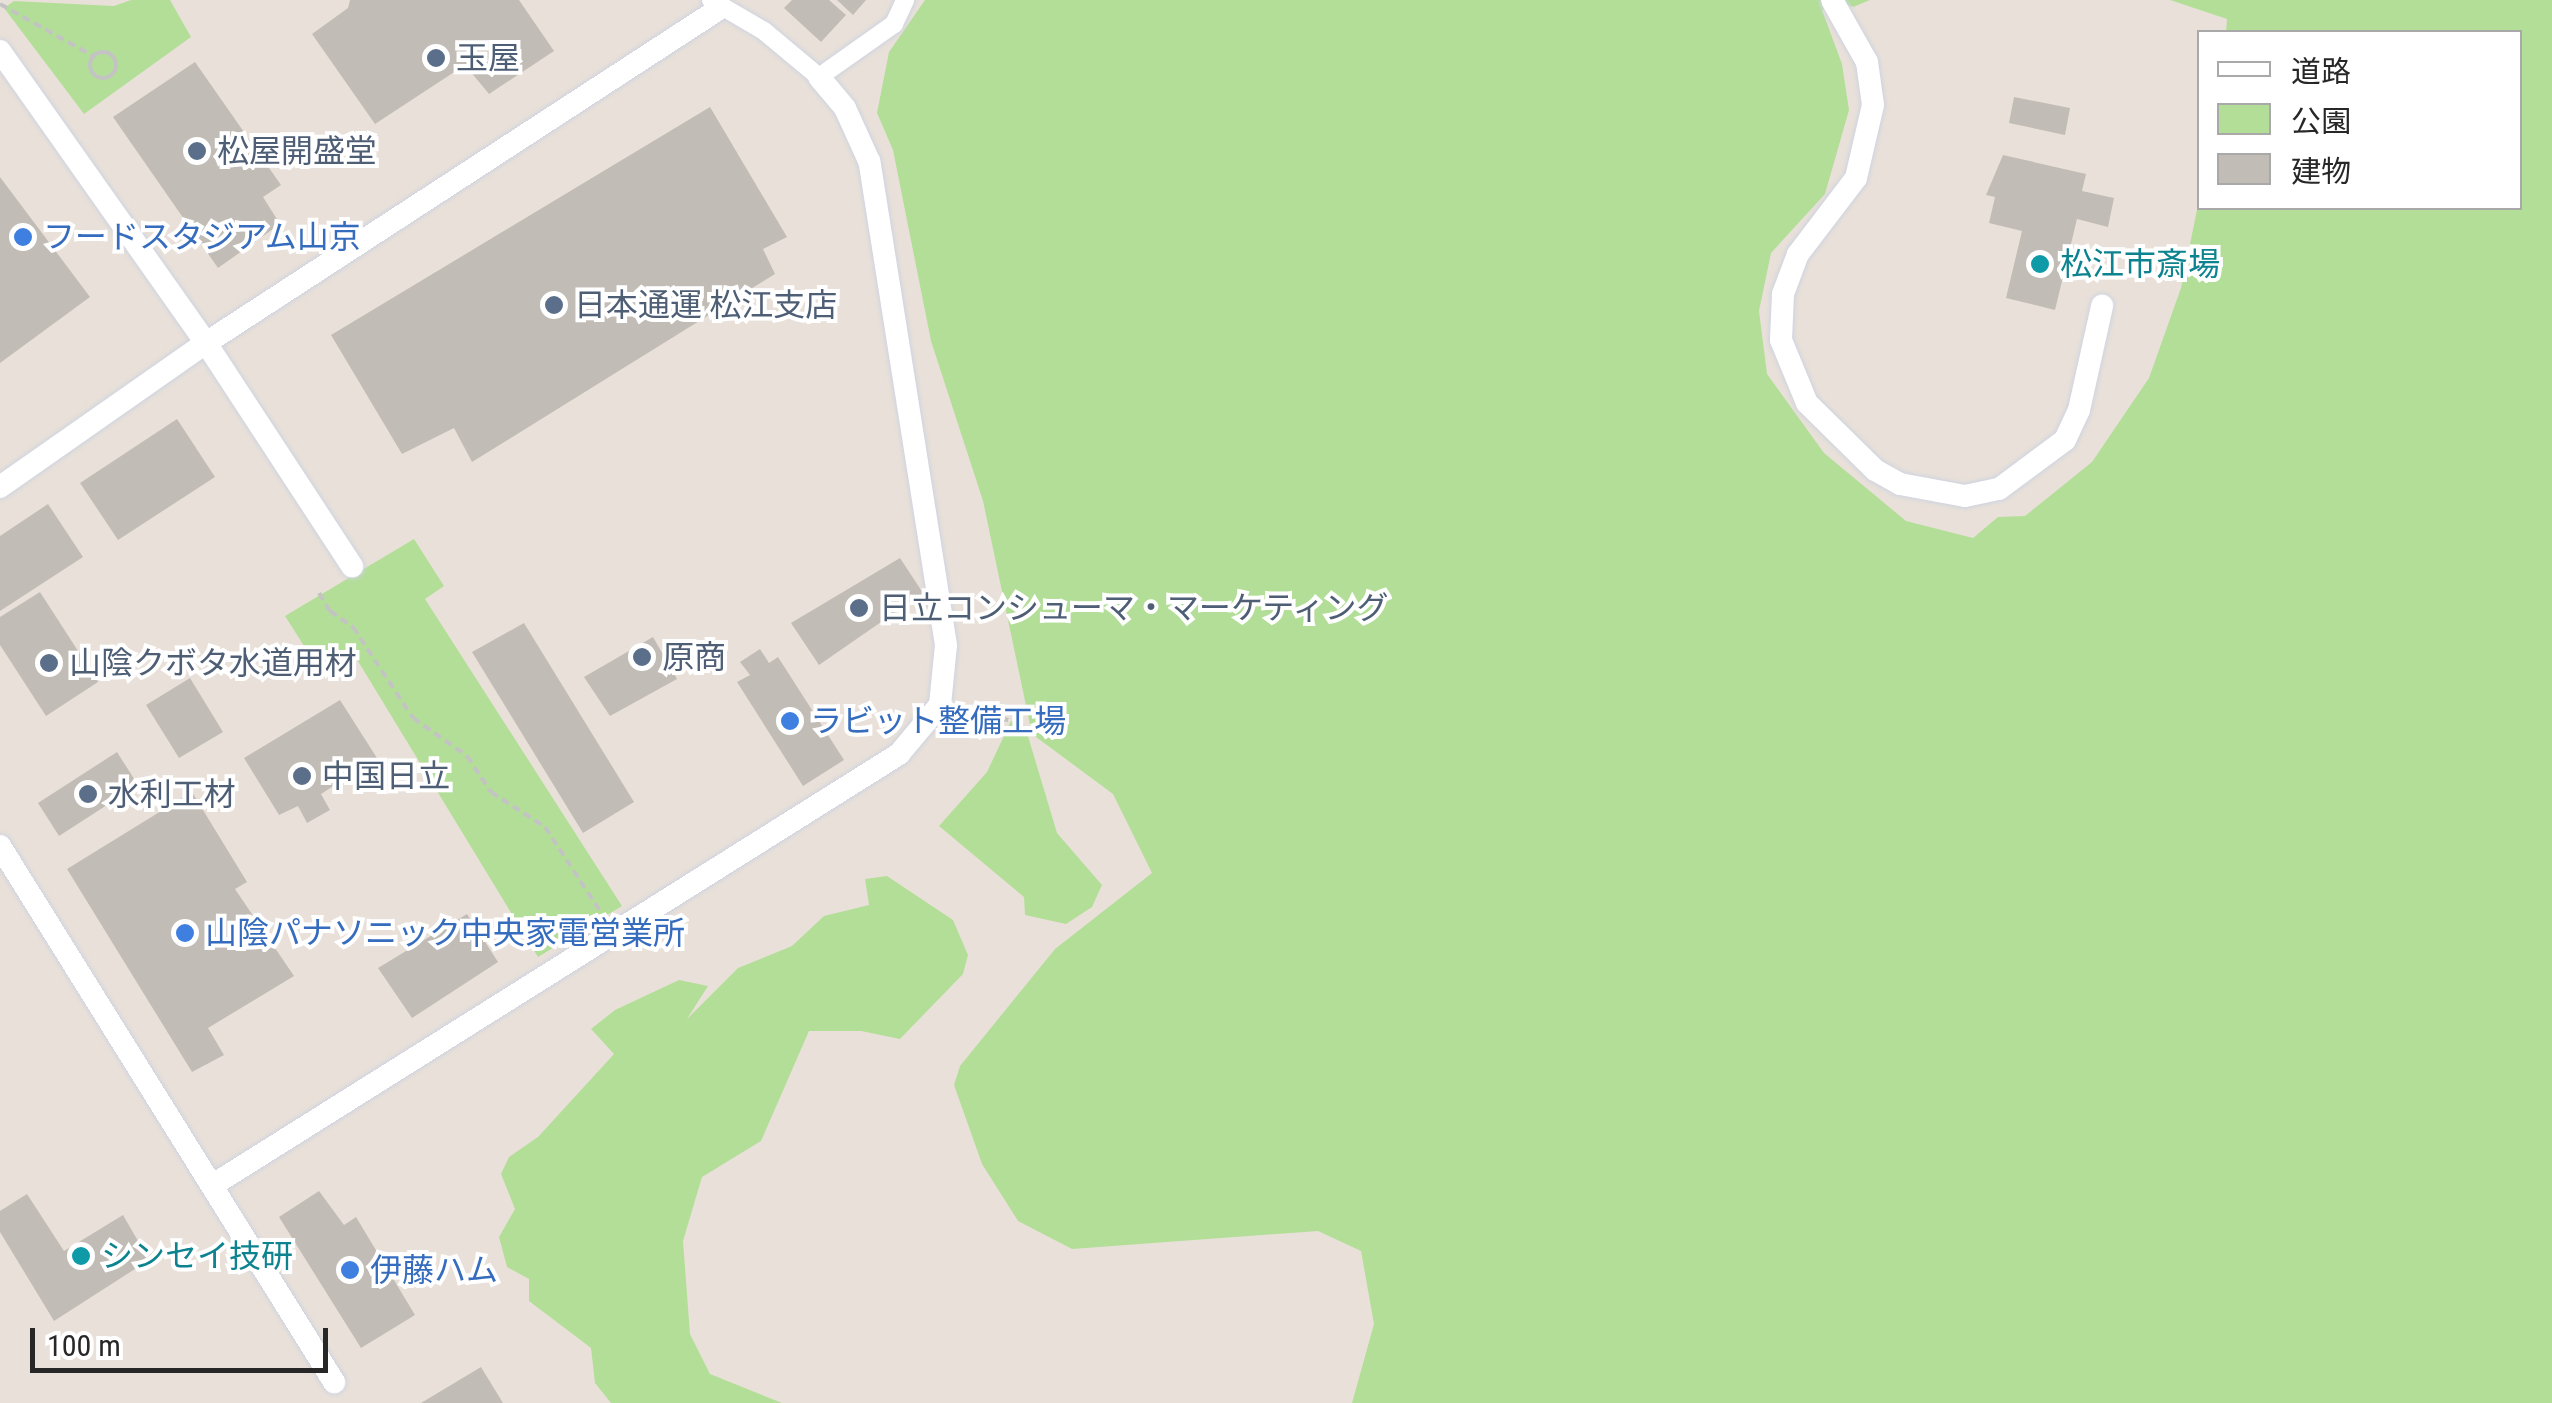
<!DOCTYPE html>
<meta charset="utf-8">
<style>
body{margin:0}
#map{position:relative;width:2552px;height:1403px;overflow:hidden;background:#e9e1d9;font-family:"Roboto Condensed","Noto Sans JP",sans-serif}
div>[style]{position:absolute}
[style*='--x']{left:calc(var(--x)*1px);top:calc(var(--y)*1px);width:calc(var(--w)*1px);rotate:calc(var(--a)*1deg)}
.green>*{inset:0;background:#b3de98}
.building>*{inset:0;background:#c1bcb5}
.path>*{height:4px;margin-top:-2px;transform-origin:0;background:repeating-linear-gradient(90deg,#c3c3c3 0 8px,transparent 0 13px)}
.path>.ring{margin:-2px;padding:0;box-sizing:content-box;background:none;border:4px solid #c3c3c3;border-radius:50%}
.roads{filter:drop-shadow(0 0 2px #cfd3e0) drop-shadow(0 0 2px #cfd3e0)}
.minor>*{height:18px;margin:-9px;padding:0 9px;transform-origin:9px;border-radius:9px;background:#fff}
.tertiary>*{height:22px;margin:-11px;padding:0 11px;transform-origin:11px;border-radius:11px;background:#fff}
.dots>*{width:28px;height:28px;translate:-50% -50%;box-sizing:border-box;border:5px solid #fff;border-radius:50%}
span{translate:-50% -50%;white-space:nowrap;text-align:center;line-height:1.15;-webkit-text-stroke:8px #fff;paint-order:stroke}
.service-label{font-size:32px;color:#4e5e75}
.left{translate:0 -50%;text-align:left}
.shop-label{font-size:32px;color:#366cbe}
.culture-label{font-size:32px;color:#0d838f}
.legend{position:absolute;left:2197px;top:30px;width:325px;height:180px;box-sizing:border-box;background:#fff;border:2px solid #a9a9a9;margin:0;padding:12px 18px;list-style:none;font-size:30px;color:#272727}
.legend li{display:flex;align-items:center;gap:20px;height:50px}
.legend b{width:50px;border:2px solid #a9a9a9}
.scale{position:absolute;left:30px;top:1328px;width:298px;height:45px;box-sizing:border-box;border:5px solid #272727;border-top:0;padding-left:12px;font-size:30px;line-height:35px;white-space:nowrap;color:#272727;-webkit-text-stroke:8px #fff;paint-order:stroke}
</style>
<div id="map">
<div class="green">
<div style="clip-path:polygon(131px 0,170px 0,191px 37px,84px 114px,4px 8px,14px 1px,114px 6px)"></div>
<div style="clip-path:polygon(925px 0,1870px 0,1853px 7px,1838px 1px,1822px 10px,1842px 64px,1849px 110px,1825px 194px,1771px 253px,1759px 311px,1767px 374px,1824px 453px,1906px 521px,1973px 538px,1998px 517px,2025px 516px,2092px 462px,2149px 378px,2181px 288px,2199px 200px,2200px 208px,2520px 208px,2520px 32px,2226px 32px,2227px 19px,2170px 0,2552px 0,2552px 1403px,1352px 1403px,1374px 1324px,1361px 1251px,1318px 1231px,1072px 1249px,1018px 1221px,982px 1164px,954px 1085px,960px 1066px,1055px 949px,1152px 873px,1113px 794px,1032px 734px,983px 501px,931px 341px,893px 150px,877px 113px,889px 52px)"></div>
<div style="clip-path:polygon(414px 539px,444px 586px,425px 599px,622px 906px,538px 957px,350px 648px,318px 668px,285px 616px)"></div>
<div style="clip-path:polygon(1011px 721px,1025px 726px,1057px 833px,1102px 885px,1092px 907px,1066px 924px,1025px 915px,1024px 897px,939px 826px,987px 772px)"></div>
<div style="clip-path:polygon(887px 876px,953px 920px,968px 955px,963px 974px,900px 1039px,861px 1031px,809px 1031px,761px 1141px,702px 1177px,683px 1241px,690px 1334px,710px 1374px,782px 1403px,611px 1403px,595px 1383px,591px 1348px,529px 1301px,529px 1279px,507px 1267px,499px 1237px,515px 1209px,501px 1174px,509px 1157px,538px 1137px,614px 1054px,591px 1029px,615px 1010px,679px 980px,708px 986px,687px 1019px,738px 968px,792px 946px,824px 916px,869px 905px,865px 879px)"></div>
</div>
<div class="building">
<div style="clip-path:polygon(350px 0,519px 0,554px 51px,489px 94px,465px 65px,375px 124px,312px 34px,348px 8px)"></div>
<div style="clip-path:polygon(792px 0,829px 0,846px 15px,821px 42px,784px 8px)"></div>
<div style="clip-path:polygon(837px 0,866px 0,853px 15px)"></div>
<div style="clip-path:polygon(195px 62px,281px 185px,263px 197px,280px 224px,218px 268px,113px 117px)"></div>
<div style="clip-path:polygon(2014px 97px,2070px 108px,2065px 135px,2009px 123px)"></div>
<div style="clip-path:polygon(710px 107px,787px 237px,763px 249px,775px 274px,472px 462px,454px 428px,402px 454px,331px 335px)"></div>
<div style="clip-path:polygon(2003px 155px,2086px 174px,2082px 191px,2114px 198px,2108px 227px,2077px 219px,2055px 310px,2006px 298px,2022px 231px,1989px 223px,1995px 197px,1986px 195px)"></div>
<div style="clip-path:polygon(0 177px,90px 297px,0 363px)"></div>
<div style="clip-path:polygon(177px 419px,215px 477px,118px 540px,80px 483px)"></div>
<div style="clip-path:polygon(48px 504px,83px 557px,0 611px,0 536px)"></div>
<div style="clip-path:polygon(900px 558px,923px 593px,819px 665px,791px 623px)"></div>
<div style="clip-path:polygon(40px 592px,98px 682px,46px 716px,0 645px,0 617px)"></div>
<div style="clip-path:polygon(524px 623px,634px 802px,583px 833px,472px 652px)"></div>
<div style="clip-path:polygon(653px 637px,677px 679px,610px 716px,584px 677px)"></div>
<div style="clip-path:polygon(760px 649px,769px 663px,778px 657px,844px 760px,803px 786px,737px 682px,750px 675px,740px 662px)"></div>
<div style="clip-path:polygon(190px 678px,223px 732px,179px 758px,146px 705px)"></div>
<div style="clip-path:polygon(340px 700px,377px 758px,321px 794px,330px 810px,307px 823px,298px 806px,279px 815px,244px 758px)"></div>
<div style="clip-path:polygon(117px 752px,138px 785px,59px 836px,38px 803px)"></div>
<div style="clip-path:polygon(192px 792px,247px 882px,235px 889px,294px 976px,208px 1028px,224px 1055px,192px 1072px,67px 869px)"></div>
<div style="clip-path:polygon(467px 914px,498px 962px,412px 1018px,378px 968px)"></div>
<div style="clip-path:polygon(319px 1191px,344px 1225px,356px 1217px,415px 1315px,361px 1348px,279px 1217px)"></div>
<div style="clip-path:polygon(27px 1194px,64px 1251px,123px 1215px,149px 1260px,54px 1321px,0 1232px,0 1211px)"></div>
<div style="clip-path:polygon(481px 1367px,503px 1403px,421px 1403px)"></div>
</div>
<div class="path">
<div style="--x:0;--y:4;--w:107;--a:29.2"></div>
<div class="ring" style="left:90px;top:52px;width:22px;height:22px"></div>
<div style="--x:319;--y:593;--w:21;--a:59"></div>
<div style="--x:330;--y:611;--w:28;--a:35"></div>
<div style="--x:353;--y:627;--w:109;--a:56.6"></div>
<div style="--x:413;--y:718;--w:66;--a:35.1"></div>
<div style="--x:467;--y:756;--w:43;--a:56.3"></div>
<div style="--x:491;--y:792;--w:64;--a:32.9"></div>
<div style="--x:545;--y:827;--w:104;--a:56.8"></div>
<div style="--x:963;--y:707;--w:50;--a:16.3"></div>
</div>
<div class="roads">
<div class="minor">
<div style="--x:711;--y:0;--w:61;--a:30.3"></div>
<div style="--x:764;--y:31;--w:72;--a:39.9"></div>
<div style="--x:819;--y:77;--w:92;--a:-35.2"></div>
<div style="--x:894;--y:24;--w:26;--a:-65"></div>
</div>
<div class="tertiary">
<div style="--x:1832;--y:0;--w:71;--a:60.6"></div>
<div style="--x:1867;--y:62;--w:43;--a:82.1"></div>
<div style="--x:1873;--y:105;--w:75;--a:103.1"></div>
<div style="--x:1856;--y:178;--w:96;--a:127.3"></div>
<div style="--x:1798;--y:254;--w:43;--a:110.6"></div>
<div style="--x:1783;--y:294;--w:46;--a:92.5"></div>
<div style="--x:1781;--y:340;--w:68;--a:67.6"></div>
<div style="--x:1807;--y:403;--w:95;--a:44.6"></div>
<div style="--x:1875;--y:470;--w:29;--a:29"></div>
<div style="--x:1900;--y:484;--w:66;--a:10.5"></div>
<div style="--x:1965;--y:496;--w:35;--a:-12"></div>
<div style="--x:1999;--y:489;--w:82;--a:-36.6"></div>
<div style="--x:2065;--y:440;--w:33;--a:-65"></div>
<div style="--x:2079;--y:410;--w:107;--a:-77.5"></div>
<div style="--x:0;--y:51;--w:357;--a:54.8"></div>
<div style="--x:206;--y:343;--w:267;--a:56.8"></div>
<div style="--x:0;--y:487;--w:251;--a:-35"></div>
<div style="--x:206;--y:343;--w:612;--a:-33.07"></div>
<div style="--x:0;--y:846;--w:632;--a:58.07"></div>
<div style="--x:216;--y:1183;--w:807;--a:-32.13"></div>
<div style="--x:899;--y:754;--w:64;--a:-50.1"></div>
<div style="--x:940;--y:705;--w:60;--a:-84.3"></div>
<div style="--x:946;--y:645;--w:490;--a:-99"></div>
<div style="--x:869;--y:161;--w:58;--a:-114.4"></div>
<div style="--x:845;--y:108;--w:40;--a:-130"></div>
</div>
</div>
<div class="dots">
<div style="left:436px;top:58px;background:#5c6f8a"></div>
<div style="left:197px;top:151px;background:#5c6f8a"></div>
<div style="left:23px;top:237px;background:#3f7fe0"></div>
<div style="left:2040px;top:264px;background:#0f9aa8"></div>
<div style="left:554px;top:305px;background:#5c6f8a"></div>
<div style="left:859px;top:608px;background:#5c6f8a"></div>
<div style="left:642px;top:657px;background:#5c6f8a"></div>
<div style="left:49px;top:663px;background:#5c6f8a"></div>
<div style="left:790px;top:721px;background:#3f7fe0"></div>
<div style="left:302px;top:776px;background:#5c6f8a"></div>
<div style="left:88px;top:794px;background:#5c6f8a"></div>
<div style="left:185px;top:933px;background:#3f7fe0"></div>
<div style="left:81px;top:1256px;background:#0f9aa8"></div>
<div style="left:350px;top:1270px;background:#3f7fe0"></div>
</div>
<div class="service-label">
<span class="left" style="left:456px;top:58px">玉屋</span>
<span class="left" style="left:217px;top:151px">松屋開盛堂</span>
<span class="left" style="left:574px;top:305px">日本通運 松江支店</span>
<span class="left" style="left:879px;top:608px">日立コンシューマ・マーケティング</span>
<span class="left" style="left:662px;top:657px">原商</span>
<span class="left" style="left:69px;top:663px">山陰クボタ水道用材</span>
<span class="left" style="left:322px;top:776px">中国日立</span>
<span class="left" style="left:108px;top:794px">水利工材</span>
</div>
<div class="shop-label">
<span class="left" style="left:43px;top:237px">フードスタジアム山京</span>
<span class="left" style="left:810px;top:721px">ラビット整備工場</span>
<span class="left" style="left:205px;top:933px">山陰パナソニック中央家電営業所</span>
<span class="left" style="left:370px;top:1270px">伊藤ハム</span>
</div>
<div class="culture-label">
<span class="left" style="left:2060px;top:264px">松江市斎場</span>
<span class="left" style="left:101px;top:1256px">シンセイ技研</span>
</div>
<ul class="legend">
<li><b style="height:12px;background:#fff"></b>道路</li>
<li><b style="height:28px;background:#b3de98"></b>公園</li>
<li><b style="height:28px;background:#c1bcb5"></b>建物</li>
</ul>
<div class="scale">100 m</div>
</div>
